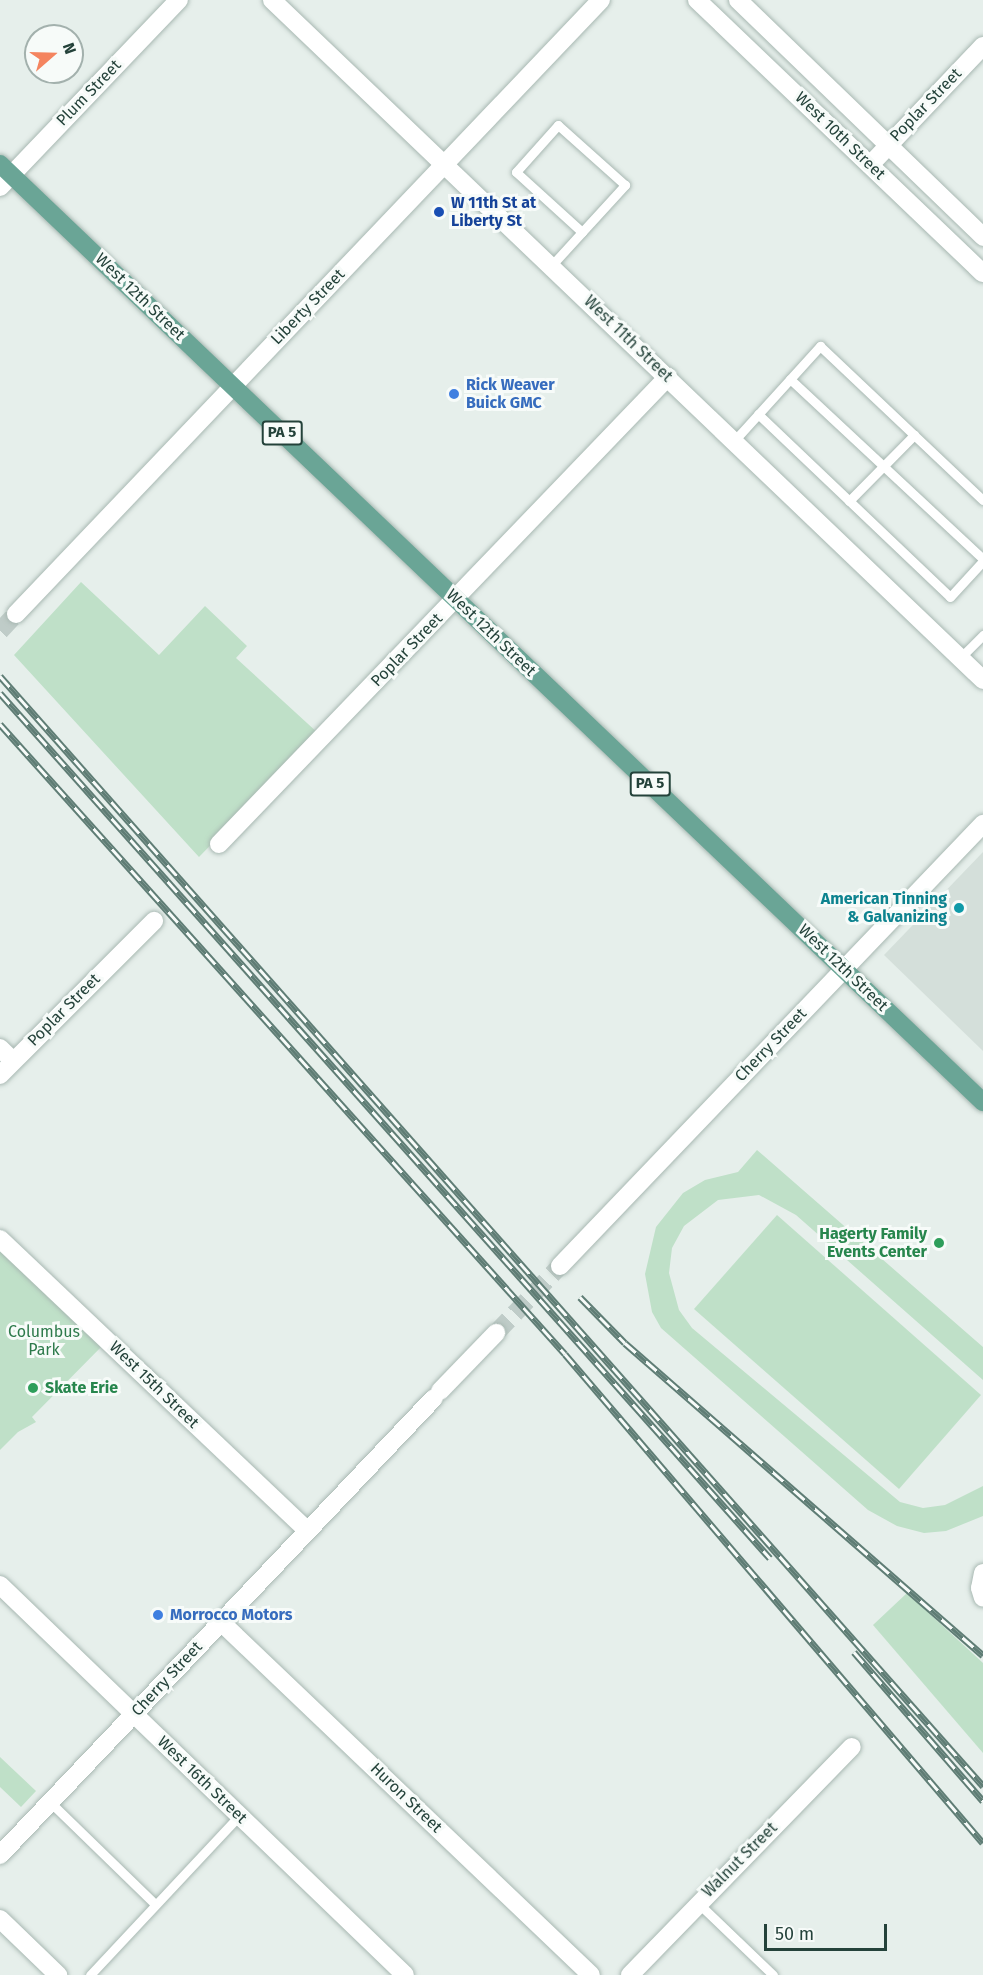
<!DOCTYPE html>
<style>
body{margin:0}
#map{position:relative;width:983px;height:1975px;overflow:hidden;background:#e6efeb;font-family:"Fira Sans",sans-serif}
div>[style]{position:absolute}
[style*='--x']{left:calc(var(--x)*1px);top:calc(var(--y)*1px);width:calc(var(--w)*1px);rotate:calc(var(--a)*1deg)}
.built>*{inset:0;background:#d4dfda}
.green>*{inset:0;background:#bfe0c8}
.secondary-tunnel>*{height:18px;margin-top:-9px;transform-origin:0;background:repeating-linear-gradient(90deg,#bfccc8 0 18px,transparent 0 27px)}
.roads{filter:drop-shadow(0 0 2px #a8b8b2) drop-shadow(0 0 2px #a8b8b2)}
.lane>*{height:9px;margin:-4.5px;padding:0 4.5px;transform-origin:4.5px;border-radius:4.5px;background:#fff}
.street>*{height:18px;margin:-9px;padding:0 9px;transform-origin:9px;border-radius:9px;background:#fff}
.secondary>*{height:18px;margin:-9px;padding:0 9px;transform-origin:9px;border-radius:9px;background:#fff}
.primary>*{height:18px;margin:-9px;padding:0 9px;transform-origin:9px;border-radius:9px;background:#6aa596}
.rail>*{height:7px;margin-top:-3.5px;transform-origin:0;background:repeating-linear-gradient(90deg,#f7fbf9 0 14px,#5f7d75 0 28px);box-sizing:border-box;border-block:2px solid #5f7d75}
.dots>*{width:16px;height:16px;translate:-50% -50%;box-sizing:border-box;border:3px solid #f7fbf9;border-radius:50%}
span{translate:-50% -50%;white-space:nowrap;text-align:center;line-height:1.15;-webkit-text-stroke:6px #f7fbf9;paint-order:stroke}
.shield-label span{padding:2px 4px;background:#f7fbf9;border:2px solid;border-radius:4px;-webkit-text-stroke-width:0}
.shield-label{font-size:15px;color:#24423a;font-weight:700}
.street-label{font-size:16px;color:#24423a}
.transit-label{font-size:16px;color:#164399;font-weight:700}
.left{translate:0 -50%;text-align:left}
.shop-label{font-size:16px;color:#366cbe;font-weight:700}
.culture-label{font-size:16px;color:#0d838f;font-weight:700}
.right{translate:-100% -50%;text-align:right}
.leisure-label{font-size:16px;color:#27864d;font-weight:700}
.park-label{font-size:16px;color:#2d7a4b}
.north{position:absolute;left:24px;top:24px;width:60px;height:60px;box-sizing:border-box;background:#f7fbf9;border:2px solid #a3b1ad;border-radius:50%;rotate:70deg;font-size:16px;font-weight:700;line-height:24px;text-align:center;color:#24423a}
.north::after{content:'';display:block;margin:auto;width:21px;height:27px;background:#f4845f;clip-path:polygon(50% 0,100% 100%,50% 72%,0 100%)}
.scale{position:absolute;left:764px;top:1924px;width:123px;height:27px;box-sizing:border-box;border:3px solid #24423a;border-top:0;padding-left:8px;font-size:18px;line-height:21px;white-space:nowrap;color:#24423a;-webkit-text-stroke:4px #f7fbf9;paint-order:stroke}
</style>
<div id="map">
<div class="built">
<div style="clip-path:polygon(983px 852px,983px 1051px,884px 955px)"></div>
</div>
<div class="green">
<div style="clip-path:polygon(81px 582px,159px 655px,205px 606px,247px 646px,236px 658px,319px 734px,199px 857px,14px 655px)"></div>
<div style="clip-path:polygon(757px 1150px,983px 1347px,983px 1380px,796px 1215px,759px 1195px,718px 1200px,684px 1226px,672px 1248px,669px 1273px,679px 1310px,692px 1328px,900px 1502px,923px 1508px,945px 1505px,983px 1486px,983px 1516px,946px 1531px,924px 1533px,897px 1526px,868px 1510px,661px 1328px,652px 1312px,645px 1274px,656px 1227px,683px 1193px,705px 1180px,738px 1172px)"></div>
<div style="clip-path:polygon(777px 1215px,981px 1395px,899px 1489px,694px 1309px)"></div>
<div style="clip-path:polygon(0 1239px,107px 1341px,32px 1417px,36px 1422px,18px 1432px,0 1450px)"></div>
<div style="clip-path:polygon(907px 1593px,983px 1663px,983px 1753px,873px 1625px)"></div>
<div style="clip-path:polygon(0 1757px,36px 1791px,21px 1807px,0 1787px)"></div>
</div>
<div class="secondary-tunnel">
<div style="--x:0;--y:631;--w:23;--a:-47"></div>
<div style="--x:496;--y:1333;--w:93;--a:-46.3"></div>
</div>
<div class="roads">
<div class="lane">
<div style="--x:551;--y:266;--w:46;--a:-47.6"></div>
<div style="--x:582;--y:232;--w:64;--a:-47.5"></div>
<div style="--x:625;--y:185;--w:90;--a:-138.2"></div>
<div style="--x:558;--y:125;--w:63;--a:131.8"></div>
<div style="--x:516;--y:172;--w:89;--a:42.3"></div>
<div style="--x:790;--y:379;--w:264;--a:43"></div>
<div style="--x:758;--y:414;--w:265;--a:43.6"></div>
<div style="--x:950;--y:597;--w:49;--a:-47.5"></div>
<div style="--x:733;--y:442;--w:130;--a:-47.8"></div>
<div style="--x:820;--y:346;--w:224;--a:43.4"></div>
<div style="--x:849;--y:501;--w:93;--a:-45.4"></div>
<div style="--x:960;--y:658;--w:33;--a:-45"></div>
<div style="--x:50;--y:1802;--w:146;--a:44.2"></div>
<div style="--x:698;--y:1903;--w:104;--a:43.8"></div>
<div style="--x:90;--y:1975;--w:218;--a:-46.9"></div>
</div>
<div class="street">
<div style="--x:272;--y:0;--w:984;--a:43.72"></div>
<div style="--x:870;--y:165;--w:164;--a:-46.5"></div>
<div style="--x:0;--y:187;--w:259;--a:-46.3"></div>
<div style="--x:219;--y:844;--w:648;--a:-46.13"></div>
<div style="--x:0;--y:1048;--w:18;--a:45"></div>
<div style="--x:0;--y:1075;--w:218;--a:-45"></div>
<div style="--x:0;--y:1239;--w:424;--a:43.5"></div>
<div style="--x:983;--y:1573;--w:15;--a:101"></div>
<div style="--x:980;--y:1588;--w:10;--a:73"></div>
<div style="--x:0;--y:1585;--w:562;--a:43.92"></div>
<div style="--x:221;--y:1622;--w:511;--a:43.65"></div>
<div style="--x:0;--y:1919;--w:81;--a:44"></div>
<div style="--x:630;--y:1975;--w:318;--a:-45.8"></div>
</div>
<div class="secondary">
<div style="--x:697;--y:0;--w:395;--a:43.7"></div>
<div style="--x:738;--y:0;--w:341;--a:44"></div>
<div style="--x:16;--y:614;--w:848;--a:-46.39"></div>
<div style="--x:560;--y:1266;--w:612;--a:-46.26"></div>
<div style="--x:440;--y:1391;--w:81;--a:-46"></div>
<div style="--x:0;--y:1855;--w:630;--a:-46.48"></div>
</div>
<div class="primary">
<div style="--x:0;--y:164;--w:1359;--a:43.66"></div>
</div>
</div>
<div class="rail">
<div style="--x:0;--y:676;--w:1483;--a:48.47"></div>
<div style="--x:0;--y:693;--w:1158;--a:48.33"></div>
<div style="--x:0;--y:724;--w:846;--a:48.11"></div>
<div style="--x:565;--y:1354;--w:643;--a:49.48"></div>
<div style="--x:580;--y:1297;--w:64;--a:45.6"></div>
<div style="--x:625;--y:1343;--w:475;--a:41.1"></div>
<div style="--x:854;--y:1652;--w:197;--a:49.1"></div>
</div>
<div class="dots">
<div style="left:439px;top:212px;background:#1a4fb4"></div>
<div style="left:454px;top:394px;background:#3f7fe0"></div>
<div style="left:959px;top:908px;background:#0f9aa8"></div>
<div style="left:939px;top:1243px;background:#2e9e5b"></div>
<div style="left:33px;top:1388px;background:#2e9e5b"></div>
<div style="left:158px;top:1615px;background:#3f7fe0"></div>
</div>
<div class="shield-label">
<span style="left:282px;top:433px">PA 5</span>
<span style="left:650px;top:784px">PA 5</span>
</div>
<div class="street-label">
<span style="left:89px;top:93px;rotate:-46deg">Plum Street</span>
<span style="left:926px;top:105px;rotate:-46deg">Poplar Street</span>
<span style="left:840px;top:136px;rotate:44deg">West 10th Street</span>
<span style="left:140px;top:297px;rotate:44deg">West 12th Street</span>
<span style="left:308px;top:307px;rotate:-46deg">Liberty Street</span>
<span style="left:628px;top:339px;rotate:44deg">West 11th Street</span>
<span style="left:491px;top:633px;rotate:44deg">West 12th Street</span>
<span style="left:407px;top:650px;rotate:-46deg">Poplar Street</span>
<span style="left:843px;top:968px;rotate:44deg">West 12th Street</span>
<span style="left:64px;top:1010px;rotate:-45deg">Poplar Street</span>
<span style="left:771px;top:1045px;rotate:-46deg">Cherry Street</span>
<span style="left:154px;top:1385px;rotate:44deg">West 15th Street</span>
<span style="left:167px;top:1679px;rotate:-47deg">Cherry Street</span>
<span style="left:202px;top:1780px;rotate:44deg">West 16th Street</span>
<span style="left:406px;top:1798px;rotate:44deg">Huron Street</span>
<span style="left:740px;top:1860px;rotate:-45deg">Walnut Street</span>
</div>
<div class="transit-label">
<span class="left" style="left:451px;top:212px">W 11th St at<br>Liberty St</span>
</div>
<div class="shop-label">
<span class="left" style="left:466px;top:394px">Rick Weaver<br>Buick GMC</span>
<span class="left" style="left:170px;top:1615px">Morrocco Motors</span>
</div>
<div class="culture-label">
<span class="right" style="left:947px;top:908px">American Tinning<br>&amp; Galvanizing</span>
</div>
<div class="leisure-label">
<span class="right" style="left:927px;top:1243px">Hagerty Family<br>Events Center</span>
<span class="left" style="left:45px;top:1388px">Skate Erie</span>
</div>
<div class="park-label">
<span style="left:44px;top:1341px">Columbus<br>Park</span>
</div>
<div class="north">N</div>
<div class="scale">50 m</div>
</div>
